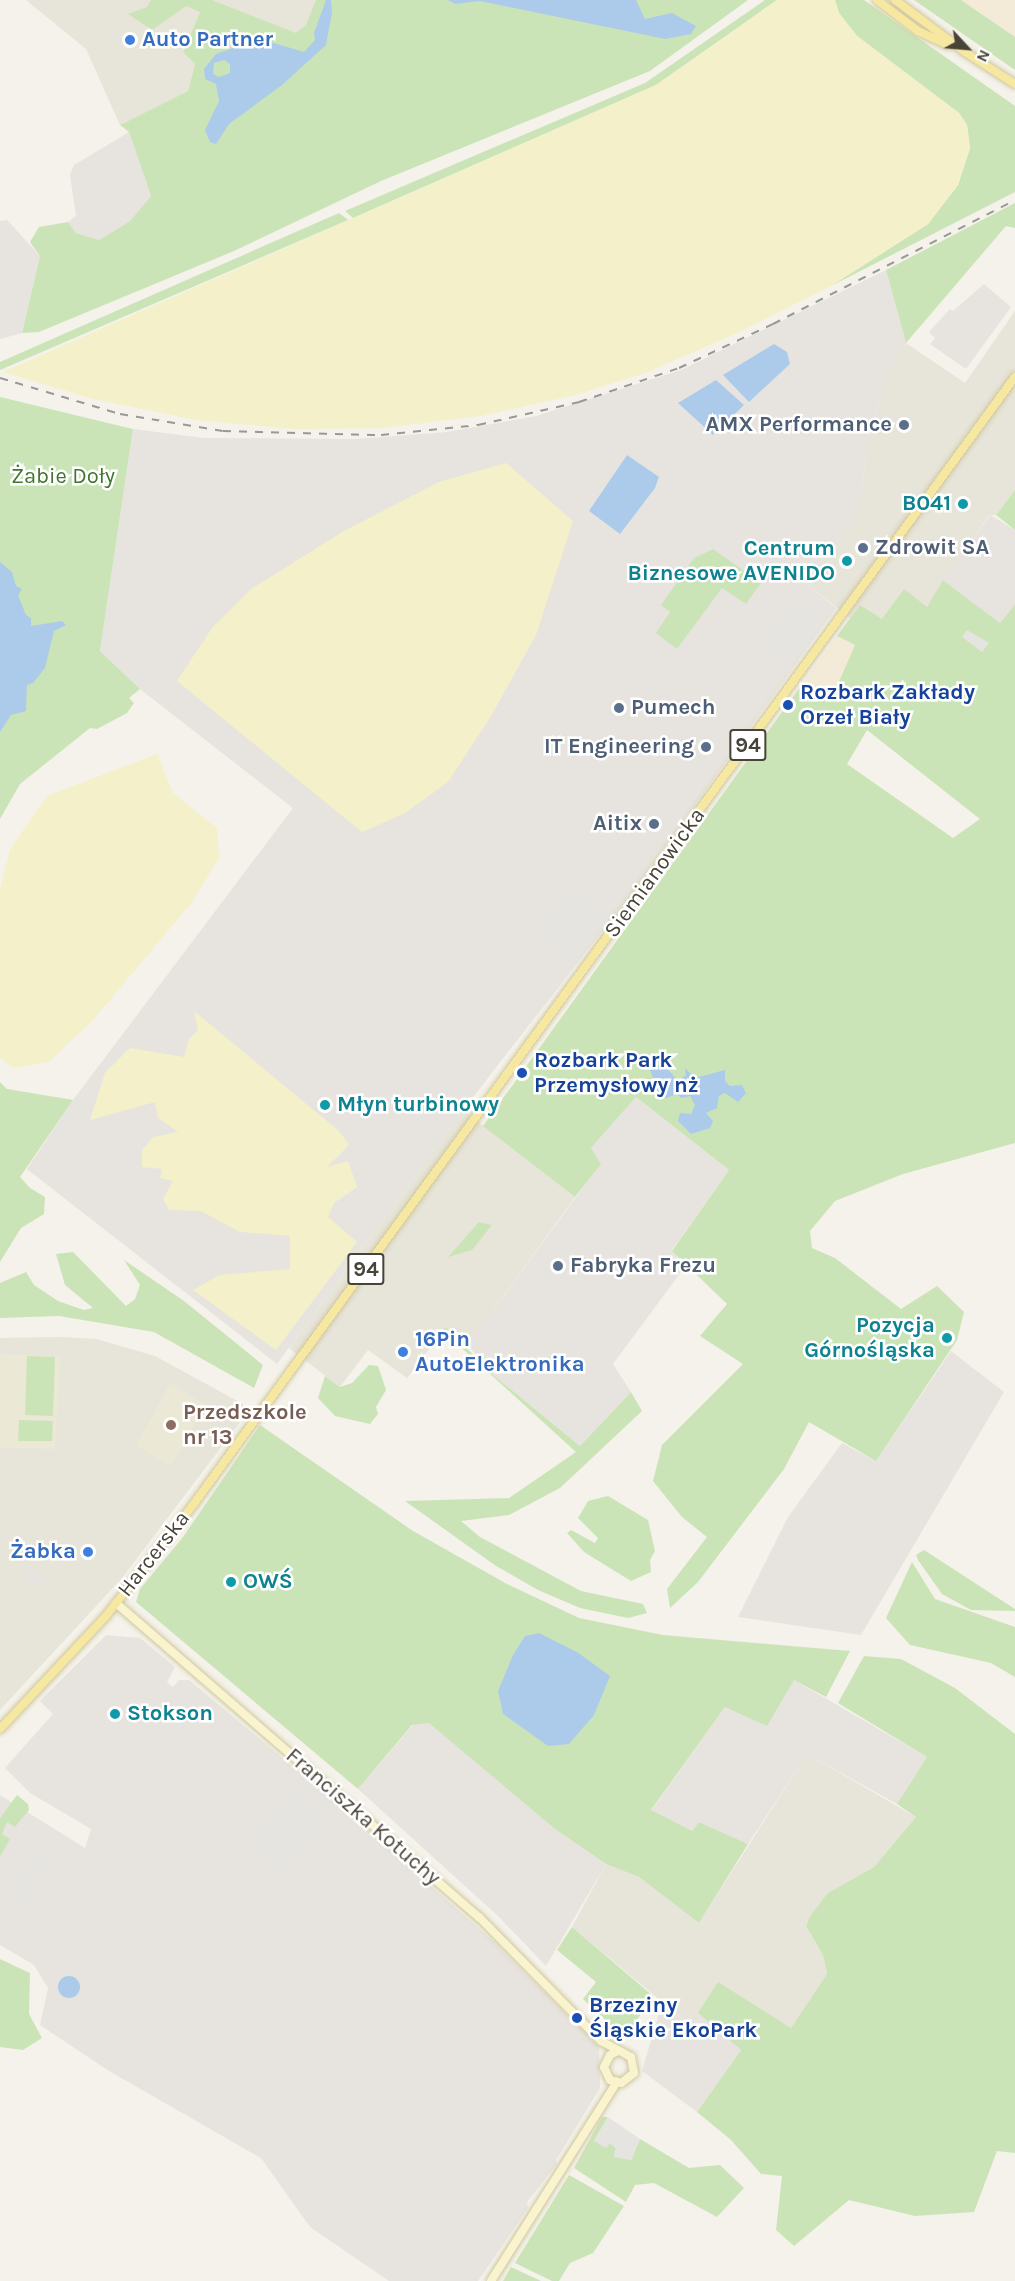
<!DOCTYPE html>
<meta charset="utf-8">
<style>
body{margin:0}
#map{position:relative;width:1015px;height:2281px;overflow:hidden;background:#f4f2ea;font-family:Karla,sans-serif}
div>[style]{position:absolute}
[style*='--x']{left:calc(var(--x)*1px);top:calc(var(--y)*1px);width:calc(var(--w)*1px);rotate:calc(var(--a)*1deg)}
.residential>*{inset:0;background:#e7e4d9}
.commercial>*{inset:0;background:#f3ebd8}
.industrial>*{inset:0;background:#e7e4df}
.education>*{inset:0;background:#ece8d6}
.green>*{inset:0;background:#cbe4b7}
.sand>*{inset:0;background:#f4f0ca}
.parking>*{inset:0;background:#e6e4e1}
.round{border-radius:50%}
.water>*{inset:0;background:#accbeb}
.roads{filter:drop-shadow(0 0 2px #cfc79e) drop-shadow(0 0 2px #cfc79e)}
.secondary>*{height:8px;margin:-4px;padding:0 4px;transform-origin:4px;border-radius:4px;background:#faf4ce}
.primary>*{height:8px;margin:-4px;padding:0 4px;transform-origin:4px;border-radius:4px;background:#f6e7a1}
.rail>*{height:2px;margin-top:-1px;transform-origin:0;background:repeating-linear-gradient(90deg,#989898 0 8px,transparent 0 16px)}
.dots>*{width:16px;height:16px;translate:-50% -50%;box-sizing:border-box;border:3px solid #fff;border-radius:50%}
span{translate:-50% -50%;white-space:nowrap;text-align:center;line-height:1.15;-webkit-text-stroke:5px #fff;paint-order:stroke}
.shield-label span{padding:2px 4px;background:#fff;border:2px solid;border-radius:4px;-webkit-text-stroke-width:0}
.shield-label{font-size:21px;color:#474339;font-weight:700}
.shop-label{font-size:22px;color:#366cbe;font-weight:700}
.left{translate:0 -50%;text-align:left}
.right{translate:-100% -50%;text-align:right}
.service-label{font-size:22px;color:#4e5e75;font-weight:700}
.park-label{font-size:22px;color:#437530}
.culture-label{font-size:22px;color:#0d838f;font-weight:700}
.transit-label{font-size:22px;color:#164399;font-weight:700}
.street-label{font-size:22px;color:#474339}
.education-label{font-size:22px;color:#785e54;font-weight:700}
.north{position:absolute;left:937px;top:18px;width:60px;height:60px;-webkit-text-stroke:4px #fff;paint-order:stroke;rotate:116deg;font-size:16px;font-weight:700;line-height:24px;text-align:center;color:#474339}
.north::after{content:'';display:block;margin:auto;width:21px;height:27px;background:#474339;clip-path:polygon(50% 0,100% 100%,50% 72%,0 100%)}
</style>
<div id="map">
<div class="residential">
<div style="clip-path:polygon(26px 0,205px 0,183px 52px,195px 64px,188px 91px,120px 125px,86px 49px)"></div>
<div style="clip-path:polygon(212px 0,319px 0,305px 37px)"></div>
<div style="clip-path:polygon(1015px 311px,1015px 490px,996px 515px,989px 515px,927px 607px,882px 620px,860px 605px,850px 618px,807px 584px,861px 503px,867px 444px,887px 375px,906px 343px,965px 383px)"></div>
<div style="clip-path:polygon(463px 1110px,575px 1197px,468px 1345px,446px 1327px,407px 1378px,368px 1350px,340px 1387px,289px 1348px)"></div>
<div style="clip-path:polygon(60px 1337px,96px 1339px,155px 1356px,243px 1404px,247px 1413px,123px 1577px,0 1710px,0 1338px)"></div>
<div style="clip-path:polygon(807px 1754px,916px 1817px,874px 1867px,828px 1893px,806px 1926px,823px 1955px,827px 1974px,791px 2028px,718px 1983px,691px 2026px,572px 1927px,606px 1864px,639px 1877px,699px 1923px)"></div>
</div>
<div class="commercial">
<div style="clip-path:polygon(961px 0,1015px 0,1015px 37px)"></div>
<div style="clip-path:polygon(837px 636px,855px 645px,830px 702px,803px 683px)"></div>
</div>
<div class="industrial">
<div style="clip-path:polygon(129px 132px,151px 196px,130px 221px,99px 240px,76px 233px,68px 222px,76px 216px,70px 175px,74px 165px)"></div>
<div style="clip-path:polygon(7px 220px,40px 256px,22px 333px,0 339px,0 221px)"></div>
<div style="clip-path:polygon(886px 270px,906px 343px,887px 375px,867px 444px,861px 503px,807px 584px,836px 608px,628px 898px,463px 1110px,277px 1364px,27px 1169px,73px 1100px,293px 808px,140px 689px,100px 651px,133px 429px,204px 438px,356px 439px,447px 432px,536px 416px,681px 370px)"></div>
<div style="clip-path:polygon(984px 284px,1011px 307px,966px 369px,930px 344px,935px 338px,929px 332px,950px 309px,953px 311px)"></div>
<div style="clip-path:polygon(990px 515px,1015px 530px,1015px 604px,1000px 623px,943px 580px)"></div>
<div style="clip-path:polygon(636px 1097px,729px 1170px,672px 1250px,687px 1264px,613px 1364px,631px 1392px,580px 1446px,492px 1374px,468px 1345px,600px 1164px,591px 1148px)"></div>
<div style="clip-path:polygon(951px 1351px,1004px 1392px,861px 1635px,738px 1617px,788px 1517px,842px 1443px,876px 1461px)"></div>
<div style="clip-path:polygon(106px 1635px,140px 1638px,175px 1667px,167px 1682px,173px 1687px,179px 1680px,189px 1680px,352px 1816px,492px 1940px,599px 2047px,600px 2088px,556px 2160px,557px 2164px,527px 2202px,528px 2208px,478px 2281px,389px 2281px,310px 2227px,261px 2158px,109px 2071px,40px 2025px,48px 1988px,34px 1965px,0 1945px,0 1795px,85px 1848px,91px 1829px,30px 1793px,5px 1768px,53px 1714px,40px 1701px)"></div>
<div style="clip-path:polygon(794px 1680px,927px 1757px,897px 1804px,807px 1754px,748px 1844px,699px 1822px,692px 1832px,651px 1811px,725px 1707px)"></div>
<div style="clip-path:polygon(429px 1722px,555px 1829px,606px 1864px,546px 1966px,498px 1916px,358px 1789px,413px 1725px)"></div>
<div style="clip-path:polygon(662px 2003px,690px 2025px,698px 2013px,741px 2050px,697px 2112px,642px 2071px)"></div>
</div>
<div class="education">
<div style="clip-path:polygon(0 1354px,60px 1357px,55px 1449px,0 1448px)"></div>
<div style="clip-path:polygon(170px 1383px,206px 1405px,171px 1466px,136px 1446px)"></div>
</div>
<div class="green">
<div style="clip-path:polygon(151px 0,212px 0,296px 33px,306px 25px,316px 0,748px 0,650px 71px,381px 181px,234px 251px,39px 332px,22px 333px,40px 256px,30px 242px,39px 227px,68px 222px,76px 233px,99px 240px,130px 221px,151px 196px,129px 132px,120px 125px,188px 91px,195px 64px,183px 52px,200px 12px,186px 6px,152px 30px,128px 14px,147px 7px)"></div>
<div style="clip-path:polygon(765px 0,777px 0,656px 85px,353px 218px,345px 211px,645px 83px)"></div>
<div style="clip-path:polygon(835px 0,864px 0,1015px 106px,1015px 192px,831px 286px,928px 224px,958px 185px,970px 148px,967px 125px,959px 113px,857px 36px,839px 13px)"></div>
<div style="clip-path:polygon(914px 0,961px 0,1015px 37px,1015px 70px)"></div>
<div style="clip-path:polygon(1015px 203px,1015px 228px,1006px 226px,906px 343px,886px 270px)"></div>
<div style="clip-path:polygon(339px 213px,348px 220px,0 370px,0 362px)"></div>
<div style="clip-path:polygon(0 397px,133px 429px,100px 651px,140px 689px,129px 698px,134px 703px,127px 713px,97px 729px,90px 728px,20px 784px,0 819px)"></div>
<div style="clip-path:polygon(1015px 490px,1015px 530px,996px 515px)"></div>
<div style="clip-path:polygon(713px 549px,761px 583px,746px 604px,722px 588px,677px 649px,656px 633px,670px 612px,661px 605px,694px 558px)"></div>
<div style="clip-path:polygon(evenodd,943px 580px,1000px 623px,1015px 604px,1015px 1143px,903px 1174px,835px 1201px,810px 1231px,812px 1248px,835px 1258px,901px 1309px,937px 1286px,964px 1312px,957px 1340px,876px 1461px,809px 1422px,784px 1469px,698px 1582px,670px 1608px,667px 1589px,707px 1537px,682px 1517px,653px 1481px,662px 1445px,743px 1364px,700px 1336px,727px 1304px,672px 1251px,729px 1170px,636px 1097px,591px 1148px,601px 1164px,575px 1197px,483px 1126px,803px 683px,830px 702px,855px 645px,837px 636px,860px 605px,882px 619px,904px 589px,927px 607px,943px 580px,867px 730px,980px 819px,953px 838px,847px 764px,867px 730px)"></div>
<div style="clip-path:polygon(0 1082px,7px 1089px,73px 1100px,20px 1177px,30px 1188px,45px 1197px,44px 1214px,21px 1228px,0 1262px)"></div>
<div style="clip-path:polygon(479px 1222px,492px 1225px,472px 1250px,448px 1257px)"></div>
<div style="clip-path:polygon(73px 1252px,126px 1306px,135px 1299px,140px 1285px,124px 1260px,184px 1301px,263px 1365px,254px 1388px,154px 1332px,59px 1316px,0 1318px,0 1283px,26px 1272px,34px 1285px,58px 1301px,84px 1310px,93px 1308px,65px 1285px,56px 1254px)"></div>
<div style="clip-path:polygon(446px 1327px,492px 1374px,580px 1446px,631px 1392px,642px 1411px,560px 1488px,509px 1515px,461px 1521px,480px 1537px,581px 1591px,643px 1604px,647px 1613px,628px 1618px,580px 1608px,538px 1590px,496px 1566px,405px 1501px,509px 1498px,576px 1452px,442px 1330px)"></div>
<div style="clip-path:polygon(27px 1356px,55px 1357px,53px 1416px,25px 1415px)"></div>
<div style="clip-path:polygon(369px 1365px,378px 1366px,386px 1390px,376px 1407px,378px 1414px,370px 1424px,335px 1416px,318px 1398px,325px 1376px,340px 1387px,352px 1383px)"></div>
<div style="clip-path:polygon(19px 1420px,53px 1421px,52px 1441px,18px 1441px)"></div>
<div style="clip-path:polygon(260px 1425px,413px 1531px,507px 1584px,579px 1618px,663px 1635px,850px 1651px,826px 1697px,794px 1680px,767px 1726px,725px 1707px,651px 1810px,692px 1831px,699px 1822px,748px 1844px,699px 1923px,639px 1877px,606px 1864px,555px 1829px,429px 1723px,412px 1725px,358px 1789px,136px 1602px,140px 1589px,183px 1537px)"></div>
<div style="clip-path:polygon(608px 1496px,648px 1520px,655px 1551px,650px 1560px,651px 1572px,631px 1581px,584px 1552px,567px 1533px,571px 1530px,595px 1543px,598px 1538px,578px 1518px,588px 1501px)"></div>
<div style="clip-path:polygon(924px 1550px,1015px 1609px,1015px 1611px,971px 1610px,942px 1594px,918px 1560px,916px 1555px)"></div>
<div style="clip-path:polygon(912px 1562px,935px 1599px,1015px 1627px,1015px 1677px,991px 1663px,910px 1645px,886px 1618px)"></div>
<div style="clip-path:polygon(864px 1656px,901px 1659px,955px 1688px,1015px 1734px,1015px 2153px,997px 2151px,974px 2212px,915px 2216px,849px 2200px,794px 2246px,776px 2230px,782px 2176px,761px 2174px,731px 2140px,697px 2112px,741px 2050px,698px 2013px,718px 1982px,791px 2028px,827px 1974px,823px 1955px,806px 1926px,811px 1915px,828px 1893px,874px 1867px,916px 1817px,897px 1804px,927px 1757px,838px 1703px)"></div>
<div style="clip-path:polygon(17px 1795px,28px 1804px,29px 1810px,15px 1827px,7px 1822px,2px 1834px,10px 1839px,0 1857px,0 1818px)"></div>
<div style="clip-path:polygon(572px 1927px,653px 1996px,624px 2039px,583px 1999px,596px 1982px,557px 1950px)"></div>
<div style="clip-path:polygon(0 1959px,30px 1973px,29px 2014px,42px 2038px,23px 2050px,0 2047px)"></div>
<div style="clip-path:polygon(602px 2117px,608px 2117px,594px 2141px,610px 2143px,616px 2148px,614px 2156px,631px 2160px,640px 2139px,689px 2168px,720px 2165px,744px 2188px,717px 2217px,654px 2183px,635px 2185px,626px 2202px,574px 2168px)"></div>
<div style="clip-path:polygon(569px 2175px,624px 2206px,593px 2253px,570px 2263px,559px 2281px,552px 2281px,515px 2263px)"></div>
<div style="clip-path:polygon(511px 2267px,541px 2281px,503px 2281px)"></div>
</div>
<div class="sand">
<div style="clip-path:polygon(777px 0,835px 0,839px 13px,857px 36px,959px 113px,967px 125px,970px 148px,958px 185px,928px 224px,831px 286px,735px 334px,645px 373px,575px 395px,481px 416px,382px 428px,294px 429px,196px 420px,93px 399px,3px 372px,656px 85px)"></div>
<div style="clip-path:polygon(506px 463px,573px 521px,536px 635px,491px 716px,448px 782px,405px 813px,362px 832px,177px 681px,212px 628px,251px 589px,344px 531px,439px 482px)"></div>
<div style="clip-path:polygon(157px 754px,173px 793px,217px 828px,219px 858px,192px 902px,94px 1019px,49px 1062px,14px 1068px,0 1058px,0 890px,10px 849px,47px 796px)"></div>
<div style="clip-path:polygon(194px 1011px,339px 1131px,349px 1145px,327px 1167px,348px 1161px,357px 1187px,334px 1203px,328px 1217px,357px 1242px,276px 1350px,193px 1290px,220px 1275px,290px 1269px,290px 1236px,240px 1232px,201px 1211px,169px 1210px,163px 1199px,173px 1181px,160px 1178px,162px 1169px,142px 1167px,142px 1150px,153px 1137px,178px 1132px,158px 1118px,155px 1102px,90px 1120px,105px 1073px,130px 1048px,184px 1057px,189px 1039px,198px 1030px)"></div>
</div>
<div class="parking">
<div style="clip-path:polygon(794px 602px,824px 623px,799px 657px,794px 655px,790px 662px,764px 643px)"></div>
<div style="clip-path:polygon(967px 630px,989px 643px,982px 652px,962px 637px)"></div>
<div style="clip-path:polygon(570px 891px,603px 916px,571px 960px,537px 935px)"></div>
<div class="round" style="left:24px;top:1569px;width:18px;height:18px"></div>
<div style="clip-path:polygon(289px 1791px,322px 1823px,282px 1868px,246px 1846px)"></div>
<div style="clip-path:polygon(36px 1845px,52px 1854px,22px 1903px,7px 1894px)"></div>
<div style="clip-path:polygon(608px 2117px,640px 2139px,631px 2160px,614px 2157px,616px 2148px,610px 2143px,606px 2148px,594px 2141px)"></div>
</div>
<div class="water">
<div style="clip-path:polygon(evenodd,326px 0,331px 0,332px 12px,326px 45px,282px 85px,229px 124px,216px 144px,210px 142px,205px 130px,219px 101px,216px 84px,205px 79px,204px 69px,216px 54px,244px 44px,267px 41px,304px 52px,315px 40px,314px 33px,326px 0,224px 60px,230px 64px,230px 73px,219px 77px,213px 74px,214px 63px,224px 60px)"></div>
<div style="clip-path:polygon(448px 0,636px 0,645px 19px,672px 13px,696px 26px,691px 34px,665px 39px,480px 1px,455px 4px)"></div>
<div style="clip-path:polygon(774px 344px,787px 352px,790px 364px,749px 402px,723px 375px)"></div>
<div style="clip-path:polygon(716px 380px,744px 405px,713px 435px,678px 403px)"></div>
<div style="clip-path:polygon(627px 455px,659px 477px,655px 488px,620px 534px,589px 511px)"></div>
<div style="clip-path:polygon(0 562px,12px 572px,16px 586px,22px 589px,18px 595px,26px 615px,31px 618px,31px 626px,62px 621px,66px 625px,54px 631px,45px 668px,33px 683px,27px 685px,26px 711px,11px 715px,0 732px)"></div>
<div style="clip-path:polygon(656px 1064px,667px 1068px,678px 1081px,686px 1075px,685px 1068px,695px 1078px,725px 1070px,725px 1081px,730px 1086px,742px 1085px,746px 1093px,738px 1102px,725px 1093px,719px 1096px,717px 1108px,706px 1113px,713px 1121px,710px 1128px,691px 1134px,678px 1121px,680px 1113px,691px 1114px,695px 1105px,690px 1096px,681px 1098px,677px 1094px,666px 1098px,652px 1092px,655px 1083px,650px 1070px)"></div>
<div style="clip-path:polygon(539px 1633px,577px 1652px,610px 1676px,594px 1715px,569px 1744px,548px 1746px,503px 1714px,498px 1691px,513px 1655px,525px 1636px)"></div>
<div class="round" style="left:58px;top:1976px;width:22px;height:22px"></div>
</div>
<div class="roads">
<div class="secondary">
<div style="--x:116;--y:1603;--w:480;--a:40.9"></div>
<div style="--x:479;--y:1917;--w:174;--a:45.5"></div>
<div style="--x:601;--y:2041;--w:34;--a:28"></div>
<div style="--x:631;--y:2057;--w:16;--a:79"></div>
<div style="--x:634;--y:2073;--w:16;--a:142"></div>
<div style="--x:621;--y:2083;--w:11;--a:-165"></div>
<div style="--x:610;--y:2080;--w:14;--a:-115"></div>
<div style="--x:604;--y:2067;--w:13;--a:-63"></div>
<div style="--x:610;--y:2055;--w:9;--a:-27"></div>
<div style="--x:491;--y:2281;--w:236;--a:-57.7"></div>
</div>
<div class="primary">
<div style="--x:877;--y:0;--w:51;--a:37.1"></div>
<div style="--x:918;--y:31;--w:33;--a:25"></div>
<div style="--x:895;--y:0;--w:87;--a:36.6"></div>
<div style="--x:965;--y:52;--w:59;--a:32.6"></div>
<div style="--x:0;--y:1729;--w:155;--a:-46.8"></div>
<div style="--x:106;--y:1616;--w:141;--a:-51.9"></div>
<div style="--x:193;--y:1505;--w:1396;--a:-53.92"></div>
</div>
</div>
<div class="rail">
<div style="--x:0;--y:378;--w:125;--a:16.7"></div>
<div style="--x:120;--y:414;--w:104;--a:9.4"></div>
<div style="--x:223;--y:431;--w:158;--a:1.5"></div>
<div style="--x:381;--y:435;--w:98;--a:-5.9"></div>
<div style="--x:478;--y:425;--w:104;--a:-12.8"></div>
<div style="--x:579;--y:402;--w:106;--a:-18.8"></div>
<div style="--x:679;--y:368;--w:104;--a:-25.1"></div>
<div style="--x:773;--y:324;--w:272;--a:-27.1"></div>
</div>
<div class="dots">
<div style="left:130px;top:40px;background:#3f7fe0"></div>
<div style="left:904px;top:425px;background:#5c6f8a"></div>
<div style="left:963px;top:504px;background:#0f9aa8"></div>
<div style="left:863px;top:548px;background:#5c6f8a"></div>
<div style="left:847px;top:561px;background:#0f9aa8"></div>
<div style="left:788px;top:705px;background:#1a4fb4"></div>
<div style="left:619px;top:708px;background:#5c6f8a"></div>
<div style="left:706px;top:747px;background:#5c6f8a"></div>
<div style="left:654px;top:824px;background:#5c6f8a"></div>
<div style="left:522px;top:1073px;background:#1a4fb4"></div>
<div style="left:325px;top:1105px;background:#0f9aa8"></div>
<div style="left:558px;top:1266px;background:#5c6f8a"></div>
<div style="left:947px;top:1338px;background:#0f9aa8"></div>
<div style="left:403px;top:1352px;background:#3f7fe0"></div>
<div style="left:171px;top:1425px;background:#8d6e63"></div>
<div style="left:88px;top:1552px;background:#3f7fe0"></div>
<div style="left:231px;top:1582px;background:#0f9aa8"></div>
<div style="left:115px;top:1714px;background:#0f9aa8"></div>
<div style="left:577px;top:2018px;background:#1a4fb4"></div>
</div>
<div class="shield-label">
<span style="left:748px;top:745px">94</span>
<span style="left:366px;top:1269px">94</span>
</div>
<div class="shop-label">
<span class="left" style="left:142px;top:40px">Auto Partner</span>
<span class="left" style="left:415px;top:1352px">16Pin<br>AutoElektronika</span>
<span class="right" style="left:76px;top:1552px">Żabka</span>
</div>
<div class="service-label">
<span class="right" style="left:892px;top:425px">AMX Performance</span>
<span class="left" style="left:875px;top:548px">Zdrowit SA</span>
<span class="left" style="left:631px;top:708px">Pumech</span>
<span class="right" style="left:694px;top:747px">IT Engineering</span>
<span class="right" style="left:642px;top:824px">Aitix</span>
<span class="left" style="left:570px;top:1266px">Fabryka Frezu</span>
</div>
<div class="park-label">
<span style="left:63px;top:477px">Żabie Doły</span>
</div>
<div class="culture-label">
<span class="right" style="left:951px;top:504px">B041</span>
<span class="right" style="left:835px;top:561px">Centrum<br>Biznesowe AVENIDO</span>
<span class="left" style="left:337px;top:1105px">Młyn turbinowy</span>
<span class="right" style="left:935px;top:1338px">Pozycja<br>Górnośląska</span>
<span class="left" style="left:243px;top:1582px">OWŚ</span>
<span class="left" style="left:127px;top:1714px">Stokson</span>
</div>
<div class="transit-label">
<span class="left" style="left:800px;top:705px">Rozbark Zakłady<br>Orzeł Biały</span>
<span class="left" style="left:534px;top:1073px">Rozbark Park<br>Przemysłowy nż</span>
<span class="left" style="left:589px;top:2018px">Brzeziny<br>Śląskie EkoPark</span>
</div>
<div class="street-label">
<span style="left:655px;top:873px;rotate:-54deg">Siemianowicka</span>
<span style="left:154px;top:1554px;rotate:-52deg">Harcerska</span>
<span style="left:363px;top:1817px;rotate:41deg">Franciszka Kotuchy</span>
</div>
<div class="education-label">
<span class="left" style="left:183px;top:1425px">Przedszkole<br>nr 13</span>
</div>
<div class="north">N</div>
</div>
